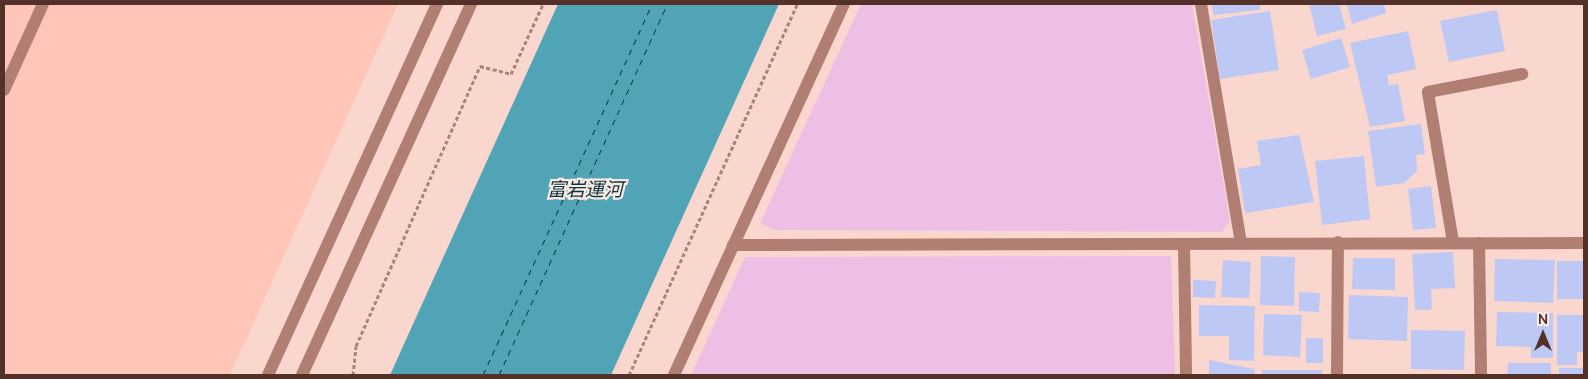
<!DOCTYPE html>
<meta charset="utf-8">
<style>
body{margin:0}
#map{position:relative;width:1588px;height:379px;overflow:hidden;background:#fad7ce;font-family:Manrope,"Noto Sans JP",sans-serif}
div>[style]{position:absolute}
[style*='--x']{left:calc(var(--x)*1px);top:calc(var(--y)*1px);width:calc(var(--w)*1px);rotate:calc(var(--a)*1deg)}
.built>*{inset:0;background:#fec6b8}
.green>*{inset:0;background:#efbee5}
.water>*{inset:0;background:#50a4b6}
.ferry>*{height:1px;margin-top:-0.5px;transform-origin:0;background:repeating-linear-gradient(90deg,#0c353d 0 6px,transparent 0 11px)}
.building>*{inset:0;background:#bdc8f4}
.path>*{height:3px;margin-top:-1.5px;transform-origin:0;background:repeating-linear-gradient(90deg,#a6837b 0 4px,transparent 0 6.5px)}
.minor>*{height:12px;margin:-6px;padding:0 6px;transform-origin:6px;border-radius:6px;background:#b07e72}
span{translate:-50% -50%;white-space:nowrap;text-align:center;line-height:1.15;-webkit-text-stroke:4.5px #fbe9e4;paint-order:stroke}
.water-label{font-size:19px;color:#0c353d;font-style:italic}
.frame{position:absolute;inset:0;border:5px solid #533129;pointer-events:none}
.north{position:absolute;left:1518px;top:309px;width:50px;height:50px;-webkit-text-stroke:4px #fbe9e4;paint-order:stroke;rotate:0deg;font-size:14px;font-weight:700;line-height:20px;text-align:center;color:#533129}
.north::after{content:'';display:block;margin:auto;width:18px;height:22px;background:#533129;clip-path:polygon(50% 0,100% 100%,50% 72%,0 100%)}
</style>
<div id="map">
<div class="built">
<div style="clip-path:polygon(4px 4px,398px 4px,230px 375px,4px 375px)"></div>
</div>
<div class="green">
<div style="clip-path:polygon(861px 4px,1192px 4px,1230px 220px,1222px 232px,774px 230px,760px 223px)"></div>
<div style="clip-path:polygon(1171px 256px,1175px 375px,691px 375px,745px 257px)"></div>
</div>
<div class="water">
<div style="clip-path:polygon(558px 4px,779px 4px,611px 375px,390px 375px)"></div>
</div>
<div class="ferry">
<div style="--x:483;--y:375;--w:408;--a:-65.5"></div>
<div style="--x:499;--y:375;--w:407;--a:-65.6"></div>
</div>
<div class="building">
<div style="clip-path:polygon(1212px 4px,1260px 4px,1260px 10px,1213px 15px)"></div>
<div style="clip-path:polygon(1309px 4px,1339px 4px,1346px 29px,1317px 36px)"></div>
<div style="clip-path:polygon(1347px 4px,1384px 4px,1386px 13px,1352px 24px)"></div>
<div style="clip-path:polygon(1497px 10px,1505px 51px,1449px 62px,1440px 21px)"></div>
<div style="clip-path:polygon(1270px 11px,1279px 70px,1220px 79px,1211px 20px)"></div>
<div style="clip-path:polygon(1408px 31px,1416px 69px,1387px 75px,1389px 85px,1372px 88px,1398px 84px,1405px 121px,1370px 127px,1350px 43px)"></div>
<div style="clip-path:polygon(1341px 38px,1350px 67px,1311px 79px,1302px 50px)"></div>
<div style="clip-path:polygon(1421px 124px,1425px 154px,1416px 155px,1417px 171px,1404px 183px,1376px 187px,1368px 131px)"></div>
<div style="clip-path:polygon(1299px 135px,1314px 202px,1245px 213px,1238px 169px,1261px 165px,1257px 141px)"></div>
<div style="clip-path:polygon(1364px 156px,1370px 219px,1322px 225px,1315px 161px)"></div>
<div style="clip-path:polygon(1431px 186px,1436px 228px,1413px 230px,1408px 189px)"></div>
<div style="clip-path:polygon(1453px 252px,1455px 288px,1431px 289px,1432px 310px,1415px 310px,1412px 254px)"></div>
<div style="clip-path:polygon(1261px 256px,1295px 257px,1294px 306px,1260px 305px)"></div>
<div style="clip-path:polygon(1353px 258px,1395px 258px,1395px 290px,1352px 289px)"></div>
<div style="clip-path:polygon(1495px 259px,1555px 260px,1553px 303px,1494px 301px)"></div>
<div style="clip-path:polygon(1223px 260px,1251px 262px,1249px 298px,1221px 297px)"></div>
<div style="clip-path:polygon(1557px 261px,1584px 261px,1584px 299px,1557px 299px)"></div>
<div style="clip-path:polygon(1193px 280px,1216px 281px,1215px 298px,1193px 297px)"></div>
<div style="clip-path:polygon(1299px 292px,1320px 293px,1319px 312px,1299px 311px)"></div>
<div style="clip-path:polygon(1349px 295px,1408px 297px,1407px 341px,1348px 339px)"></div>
<div style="clip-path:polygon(1199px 305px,1255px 306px,1254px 361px,1229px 360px,1229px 336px,1199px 336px)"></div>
<div style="clip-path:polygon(1497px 312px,1553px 313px,1553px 358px,1531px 358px,1531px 347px,1496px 346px)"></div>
<div style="clip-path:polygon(1264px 314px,1302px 315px,1300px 357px,1263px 355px)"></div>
<div style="clip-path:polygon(1557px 315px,1584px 315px,1584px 352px,1577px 352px,1577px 365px,1557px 365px)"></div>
<div style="clip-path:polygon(1411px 330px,1465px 331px,1464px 370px,1411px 369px)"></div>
<div style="clip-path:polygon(1306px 338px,1323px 338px,1323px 363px,1306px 363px)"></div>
<div style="clip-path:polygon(1209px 360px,1254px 369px,1255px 375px,1209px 375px)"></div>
<div style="clip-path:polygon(1508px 363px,1551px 363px,1551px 375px,1507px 375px)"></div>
<div style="clip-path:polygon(1559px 368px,1584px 368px,1584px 375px,1559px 375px)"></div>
<div style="clip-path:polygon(1262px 370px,1322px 370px,1322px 375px,1262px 375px)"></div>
</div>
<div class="path">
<div style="--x:353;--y:375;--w:29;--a:-84"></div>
<div style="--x:356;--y:346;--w:306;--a:-66.1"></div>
<div style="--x:480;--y:66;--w:32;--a:14"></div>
<div style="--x:511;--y:74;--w:77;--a:-65.4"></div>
<div style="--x:629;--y:375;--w:407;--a:-65.6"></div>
</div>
<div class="minor">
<div style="--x:1201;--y:4;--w:242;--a:80.5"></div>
<div style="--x:4;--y:90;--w:94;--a:-65.6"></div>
<div style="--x:1453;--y:242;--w:152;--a:-99.5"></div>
<div style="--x:1428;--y:92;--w:96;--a:-10.8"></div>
<div style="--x:1479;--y:243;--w:132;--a:89.1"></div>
<div style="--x:1184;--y:244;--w:131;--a:89.1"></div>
<div style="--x:733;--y:245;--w:851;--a:-0.13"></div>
<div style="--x:268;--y:375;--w:408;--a:-65.5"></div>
<div style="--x:302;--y:375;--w:408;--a:-65.5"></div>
<div style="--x:674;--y:375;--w:408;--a:-65.4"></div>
<div style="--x:1337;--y:375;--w:133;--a:-89.6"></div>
</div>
<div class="water-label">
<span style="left:585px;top:190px">富岩運河</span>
</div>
<div class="frame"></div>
<div class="north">N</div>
</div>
